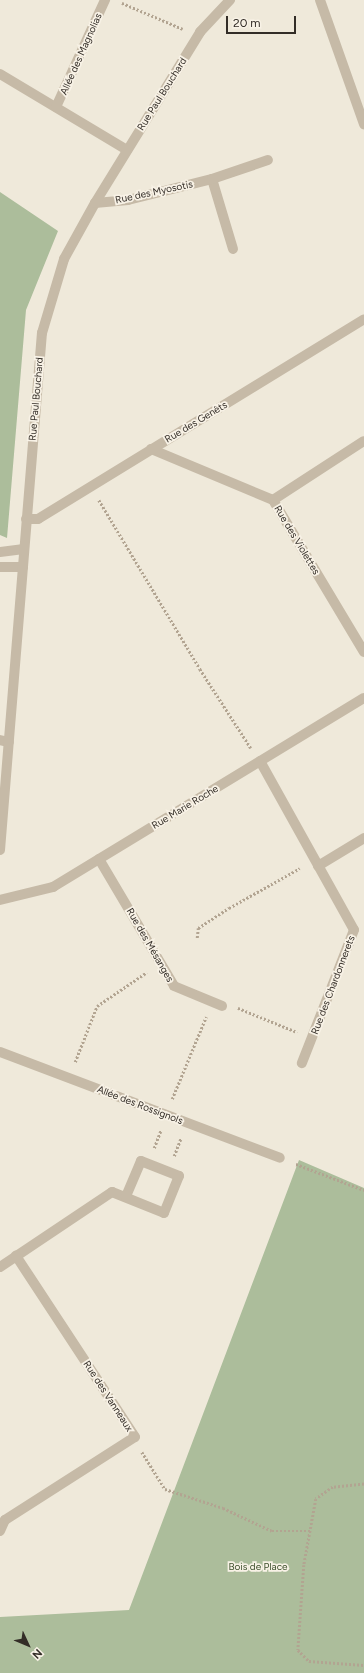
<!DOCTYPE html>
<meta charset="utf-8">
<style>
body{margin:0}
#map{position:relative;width:364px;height:1673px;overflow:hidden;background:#efe9da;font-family:Figtree,sans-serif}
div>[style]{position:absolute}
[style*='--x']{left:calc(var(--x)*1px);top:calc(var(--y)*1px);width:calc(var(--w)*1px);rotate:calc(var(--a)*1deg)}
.green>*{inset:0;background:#acbd9b}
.path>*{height:2.5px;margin-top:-1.25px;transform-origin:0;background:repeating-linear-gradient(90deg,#b2a491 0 2px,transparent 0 4px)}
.lane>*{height:10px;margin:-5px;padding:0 5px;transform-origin:5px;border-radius:5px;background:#c6baa7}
.street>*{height:10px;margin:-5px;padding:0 5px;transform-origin:5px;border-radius:5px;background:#c6baa7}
span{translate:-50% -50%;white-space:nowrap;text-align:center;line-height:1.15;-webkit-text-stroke:3.5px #f8f2e6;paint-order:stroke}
.street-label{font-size:10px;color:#332d27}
.park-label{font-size:10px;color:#3d502c}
.north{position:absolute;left:8px;top:1625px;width:40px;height:40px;-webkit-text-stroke:3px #f8f2e6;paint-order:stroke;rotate:134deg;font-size:11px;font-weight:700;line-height:16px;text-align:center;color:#332d27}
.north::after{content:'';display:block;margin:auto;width:14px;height:18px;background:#332d27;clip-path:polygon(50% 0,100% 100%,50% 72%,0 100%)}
.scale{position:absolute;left:226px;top:16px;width:70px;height:18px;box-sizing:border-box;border:2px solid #332d27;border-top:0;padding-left:5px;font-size:12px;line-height:14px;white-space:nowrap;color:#332d27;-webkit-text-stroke:3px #f8f2e6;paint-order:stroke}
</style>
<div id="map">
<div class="green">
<div style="clip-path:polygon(0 192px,58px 231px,26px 310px,7px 538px,0 535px)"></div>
<div style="clip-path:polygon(299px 1160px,364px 1188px,364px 1673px,0 1673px,0 1617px,129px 1610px)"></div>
</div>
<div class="path">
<div style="--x:122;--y:3;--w:66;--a:23.1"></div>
<div style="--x:99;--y:500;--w:197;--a:59.1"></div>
<div style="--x:200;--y:669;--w:94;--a:57.2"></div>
<div style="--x:197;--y:938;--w:10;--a:-84"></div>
<div style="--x:198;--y:928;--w:37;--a:-33"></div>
<div style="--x:229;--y:908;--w:81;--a:-29.4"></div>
<div style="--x:238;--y:1008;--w:64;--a:22.1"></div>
<div style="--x:75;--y:1062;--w:60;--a:-68.6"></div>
<div style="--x:97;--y:1006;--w:60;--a:-34.2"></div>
<div style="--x:172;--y:1099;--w:89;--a:-67.5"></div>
<div style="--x:154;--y:1148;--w:19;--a:-69"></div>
<div style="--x:174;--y:1156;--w:19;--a:-69"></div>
<div style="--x:296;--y:1164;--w:73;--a:20.9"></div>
<div style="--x:142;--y:1452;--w:44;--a:58.1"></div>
<div style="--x:165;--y:1489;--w:61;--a:18.1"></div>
<div style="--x:223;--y:1508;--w:54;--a:25.1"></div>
<div style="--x:272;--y:1531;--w:38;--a:0"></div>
<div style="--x:364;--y:1484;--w:31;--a:174"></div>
<div style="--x:333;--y:1487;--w:21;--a:145"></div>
<div style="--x:316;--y:1499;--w:67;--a:100.3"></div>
<div style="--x:304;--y:1565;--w:85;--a:94"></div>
<div style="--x:298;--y:1650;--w:16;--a:45"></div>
<div style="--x:309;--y:1661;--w:55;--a:4.2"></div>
</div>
<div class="lane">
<div style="--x:0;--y:552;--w:24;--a:-7"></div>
<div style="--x:0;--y:567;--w:23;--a:0"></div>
<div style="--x:0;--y:740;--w:9;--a:13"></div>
</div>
<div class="street">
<div style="--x:320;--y:0;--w:132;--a:70.5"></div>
<div style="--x:0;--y:74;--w:148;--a:30.9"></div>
<div style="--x:56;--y:107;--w:118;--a:-65.4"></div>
<div style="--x:212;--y:179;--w:73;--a:73.3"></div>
<div style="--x:95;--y:203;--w:33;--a:-5"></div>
<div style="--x:128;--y:200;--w:87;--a:-14"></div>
<div style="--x:212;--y:179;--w:59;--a:-18.7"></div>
<div style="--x:151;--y:449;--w:132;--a:22.7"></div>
<div style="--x:273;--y:500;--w:177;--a:59.1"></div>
<div style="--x:273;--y:500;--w:108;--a:-33"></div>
<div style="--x:26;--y:519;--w:12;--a:0"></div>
<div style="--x:38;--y:519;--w:382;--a:-31.5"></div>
<div style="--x:260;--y:761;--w:193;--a:60.9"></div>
<div style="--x:354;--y:930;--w:143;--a:111.4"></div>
<div style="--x:0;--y:850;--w:519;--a:-85.36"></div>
<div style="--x:42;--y:333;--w:77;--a:-73.4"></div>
<div style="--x:64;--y:259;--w:64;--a:-61"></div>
<div style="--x:95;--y:203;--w:201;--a:-58.4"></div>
<div style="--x:200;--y:32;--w:44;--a:-46.8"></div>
<div style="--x:99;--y:859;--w:147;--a:59.4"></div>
<div style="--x:174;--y:986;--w:52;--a:22.6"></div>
<div style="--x:318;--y:866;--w:54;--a:-31.3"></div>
<div style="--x:0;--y:900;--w:55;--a:-13.8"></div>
<div style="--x:53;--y:887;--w:364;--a:-31.3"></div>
<div style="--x:0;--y:1052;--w:299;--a:20.7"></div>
<div style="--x:0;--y:1267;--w:135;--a:-33.8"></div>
<div style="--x:112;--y:1192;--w:56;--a:22"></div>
<div style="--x:164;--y:1213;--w:40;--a:-68"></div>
<div style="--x:179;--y:1176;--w:41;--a:-158.5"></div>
<div style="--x:141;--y:1161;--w:39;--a:113"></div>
<div style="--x:0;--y:1531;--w:12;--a:-66"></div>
<div style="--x:5;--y:1520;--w:154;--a:-32.6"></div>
<div style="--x:135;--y:1437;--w:217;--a:-123.3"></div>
</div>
<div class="street-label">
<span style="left:81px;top:54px;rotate:-66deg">Allée des Magnolias</span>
<span style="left:162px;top:94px;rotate:-58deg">Rue Paul Bouchard</span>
<span style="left:154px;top:192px;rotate:-12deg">Rue des Myosotis</span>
<span style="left:36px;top:399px;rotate:-85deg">Rue Paul Bouchard</span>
<span style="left:196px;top:422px;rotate:-31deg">Rue des Genêts</span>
<span style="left:297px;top:540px;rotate:59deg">Rue des Violettes</span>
<span style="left:185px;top:807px;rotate:-31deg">Rue Marie Roche</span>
<span style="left:150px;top:945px;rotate:60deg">Rue des Mésanges</span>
<span style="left:333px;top:985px;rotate:-69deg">Rue des Chardonnerets</span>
<span style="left:140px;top:1105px;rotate:21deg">Allée des Rossignols</span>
<span style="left:108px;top:1396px;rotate:57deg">Rue des Vanneaux</span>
</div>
<div class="park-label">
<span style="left:258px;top:1567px">Bois de Place</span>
</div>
<div class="north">N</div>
<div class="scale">20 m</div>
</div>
